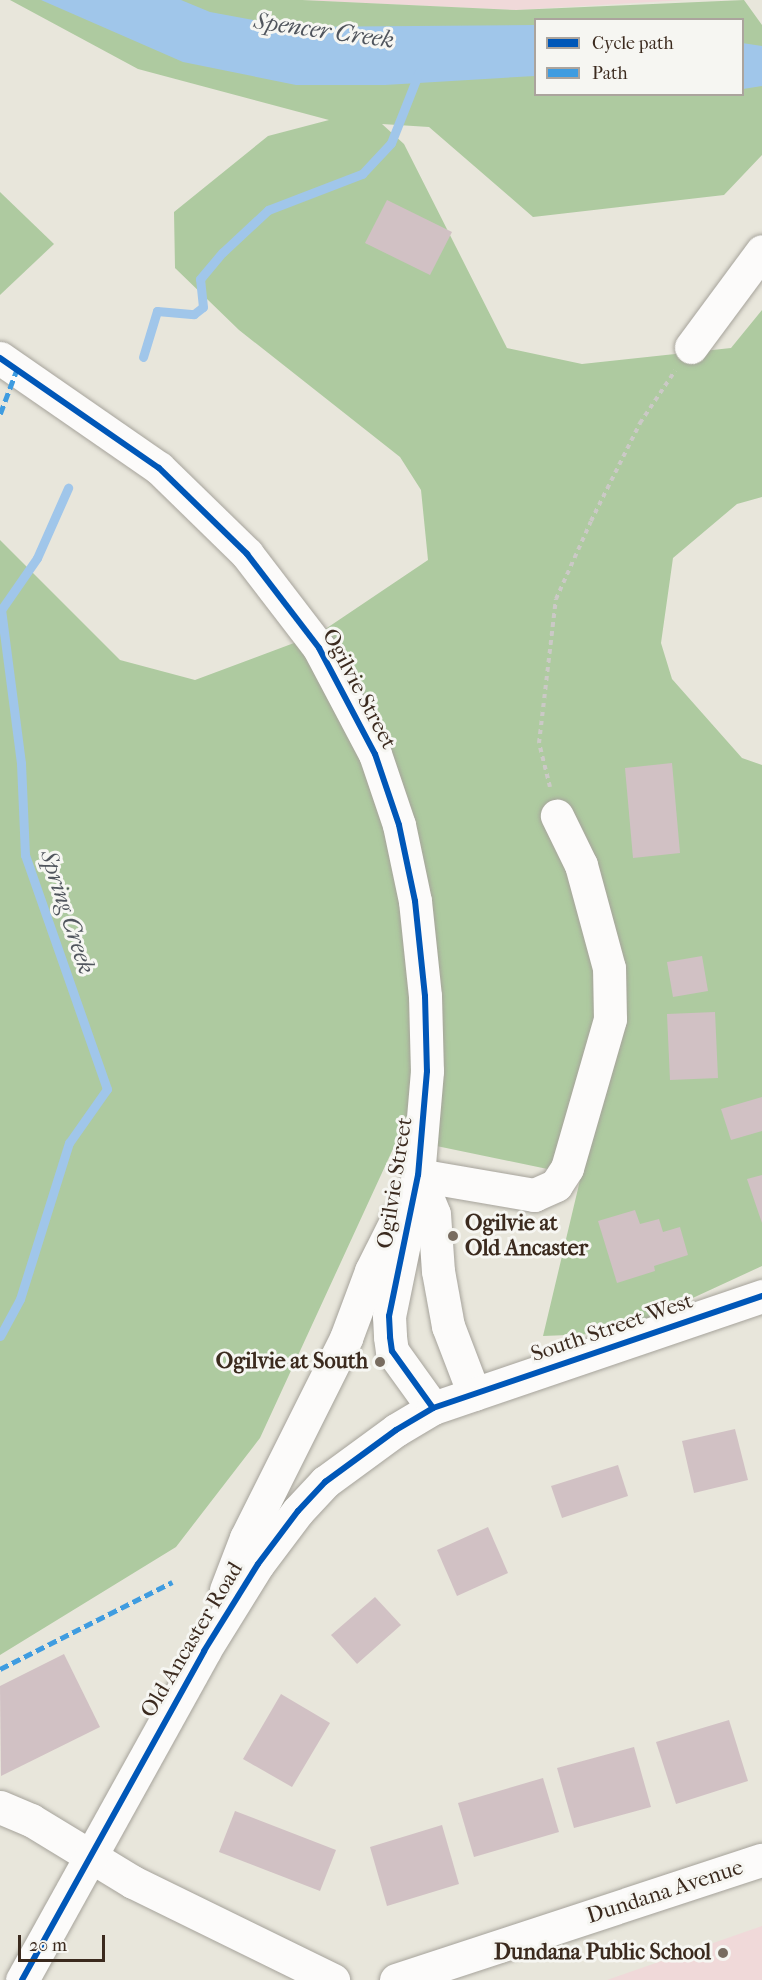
<!DOCTYPE html>
<style>
body{margin:0}
#map{position:relative;width:762px;height:1980px;overflow:hidden;background:#e8e6db;font-family:"IM FELL French Canon",serif}
div>[style]{position:absolute}
[style*='--x']{left:calc(var(--x)*1px);top:calc(var(--y)*1px);width:calc(var(--w)*1px);rotate:calc(var(--a)*1deg)}
.built>*{inset:0;background:#f0d9d9}
.forest>*{inset:0;background:#aecaa0}
.water>*{inset:0;background:#a0c6ea}
.stream>*{height:9px;margin:-4.5px;padding:0 4.5px;transform-origin:4.5px;border-radius:4.5px;background:#a0c6ea}
.building>*{inset:0;background:#d1c1c4}
.path>*{height:4px;margin-top:-2px;transform-origin:0;background:repeating-linear-gradient(90deg,#cbc9c6 0 4.5px,transparent 0 9px)}
.roads{filter:drop-shadow(0 0 2px #a6a39b) drop-shadow(0 0 2px #a6a39b)}
.minor>*{height:33px;margin:-16.5px;padding:0 16.5px;transform-origin:16.5px;border-radius:16.5px;background:#fcfbfa}
.quiet>*{height:4.5px;margin-top:-2.25px;transform-origin:0;background:repeating-linear-gradient(90deg,#3f9ce0 0 9px,transparent 0 13.5px)}
.cycleway>*{height:6px;margin:-3px;padding:0 3px;transform-origin:3px;border-radius:3px;background:#0057b8}
.dots>*{width:16px;height:16px;translate:-50% -50%;box-sizing:border-box;border:3px solid #f6f6f2;border-radius:50%}
span{translate:-50% -50%;white-space:nowrap;text-align:center;line-height:1.15;-webkit-text-stroke:6px #f6f6f2;paint-order:stroke}
.street-label{font-size:22px;color:#3b2a1e}
.poi-label{font-size:22px;color:#3b2a1e;font-weight:700}
.left{translate:0 -50%;text-align:left}
.right{translate:-100% -50%;text-align:right}
.water-label{font-size:24px;color:#50555d;font-style:italic}
.legend{position:absolute;left:534px;top:18px;width:210px;height:78px;box-sizing:border-box;background:#f6f6f2;border:2px solid #aba49d;margin:0;padding:8px 10px;list-style:none;font-size:18px;color:#3b2a1e}
.legend li{display:flex;align-items:center;gap:12px;height:30px}
.legend b{width:30px;border:2px solid #aba49d}
.scale{position:absolute;left:18px;top:1935px;width:87px;height:27px;box-sizing:border-box;border:3px solid #3b2a1e;border-top:0;padding-left:8px;font-size:18px;line-height:21px;white-space:nowrap;color:#3b2a1e;-webkit-text-stroke:4px #f6f6f2;paint-order:stroke}
</style>
<div id="map">
<div class="built">
<div style="clip-path:polygon(302px 0,685px 0,516px 10px)"></div>
<div style="clip-path:polygon(762px 1926px,762px 1980px,607px 1980px)"></div>
</div>
<div class="forest">
<div style="clip-path:polygon(evenodd,10px 0,302px 0,516px 10px,744px 0,762px 25px,762px 155px,724px 195px,533px 217px,429px 127px,382px 124px,404px 144px,507px 348px,582px 364px,731px 348px,762px 310px,762px 497px,737px 504px,673px 558px,661px 643px,672px 679px,742px 758px,762px 765px,762px 1266px,617px 1333px,543px 1336px,581px 1176px,398px 1138px,260px 1438px,176px 1547px,0 1655px,0 540px,120px 660px,195px 680px,318px 634px,428px 560px,421px 490px,400px 457px,239px 330px,175px 268px,174px 212px,268px 136px,329px 120px,138px 69px,10px 0,536px 20px,742px 20px,742px 94px,536px 94px,536px 20px)"></div>
<div style="clip-path:polygon(0 192px,54px 244px,0 295px)"></div>
</div>
<div class="water">
<div style="clip-path:polygon(41px 0,181px 0,210px 12px,291px 27px,535px 25px,535px 76px,385px 85px,296px 85px,183px 62px)"></div>
<div style="clip-path:polygon(742px 43px,762px 46px,762px 86px,743px 89px)"></div>
</div>
<div class="stream">
<div style="--x:143;--y:357;--w:48;--a:-73.1"></div>
<div style="--x:157;--y:311;--w:37;--a:5"></div>
<div style="--x:194;--y:314;--w:11;--a:-38"></div>
<div style="--x:203;--y:307;--w:28;--a:-96"></div>
<div style="--x:200;--y:279;--w:35;--a:-50"></div>
<div style="--x:223;--y:252;--w:62;--a:-43"></div>
<div style="--x:268;--y:210;--w:101;--a:-21"></div>
<div style="--x:362;--y:174;--w:42;--a:-46.9"></div>
<div style="--x:391;--y:143;--w:76;--a:-68.5"></div>
<div style="--x:0;--y:1336;--w:42;--a:-61.6"></div>
<div style="--x:20;--y:1299;--w:164;--a:-72.6"></div>
<div style="--x:69;--y:1143;--w:66;--a:-54.9"></div>
<div style="--x:107;--y:1089;--w:248;--a:-109.3"></div>
<div style="--x:25;--y:855;--w:92;--a:-92.5"></div>
<div style="--x:21;--y:763;--w:154;--a:-97.4"></div>
<div style="--x:1;--y:610;--w:63;--a:-55.3"></div>
<div style="--x:37;--y:558;--w:77;--a:-66.1"></div>
</div>
<div class="building">
<div style="clip-path:polygon(387px 200px,452px 232px,430px 275px,365px 243px)"></div>
<div style="clip-path:polygon(672px 763px,680px 853px,633px 858px,625px 768px)"></div>
<div style="clip-path:polygon(702px 956px,708px 991px,673px 997px,667px 962px)"></div>
<div style="clip-path:polygon(715px 1012px,718px 1078px,670px 1080px,667px 1014px)"></div>
<div style="clip-path:polygon(762px 1097px,762px 1131px,731px 1140px,721px 1109px)"></div>
<div style="clip-path:polygon(762px 1175px,762px 1223px,747px 1179px)"></div>
<div style="clip-path:polygon(635px 1210px,640px 1224px,659px 1219px,663px 1232px,680px 1227px,688px 1255px,654px 1266px,655px 1271px,617px 1283px,598px 1221px)"></div>
<div style="clip-path:polygon(735px 1429px,748px 1480px,694px 1493px,682px 1441px)"></div>
<div style="clip-path:polygon(618px 1465px,628px 1496px,562px 1518px,551px 1486px)"></div>
<div style="clip-path:polygon(488px 1527px,508px 1573px,457px 1596px,437px 1550px)"></div>
<div style="clip-path:polygon(375px 1597px,401px 1625px,357px 1664px,331px 1635px)"></div>
<div style="clip-path:polygon(64px 1654px,100px 1727px,1px 1776px,0 1686px)"></div>
<div style="clip-path:polygon(281px 1694px,330px 1723px,292px 1787px,243px 1759px)"></div>
<div style="clip-path:polygon(729px 1720px,748px 1781px,676px 1804px,656px 1742px)"></div>
<div style="clip-path:polygon(634px 1747px,651px 1807px,574px 1828px,557px 1768px)"></div>
<div style="clip-path:polygon(543px 1778px,559px 1832px,474px 1857px,458px 1803px)"></div>
<div style="clip-path:polygon(235px 1811px,336px 1850px,320px 1891px,219px 1852px)"></div>
<div style="clip-path:polygon(442px 1825px,459px 1884px,387px 1906px,370px 1847px)"></div>
</div>
<div class="path">
<div style="--x:550;--y:787;--w:45;--a:-104"></div>
<div style="--x:539;--y:743;--w:145;--a:-83.3"></div>
<div style="--x:556;--y:599;--w:85;--a:-65.8"></div>
<div style="--x:591;--y:521;--w:110;--a:-63.4"></div>
<div style="--x:640;--y:423;--w:63;--a:-56.1"></div>
</div>
<div class="roads">
<div class="minor">
<div style="--x:691;--y:347;--w:119;--a:-53.5"></div>
<div style="--x:0;--y:358;--w:193;--a:34.7"></div>
<div style="--x:159;--y:468;--w:123;--a:44.3"></div>
<div style="--x:247;--y:554;--w:118;--a:52.5"></div>
<div style="--x:319;--y:648;--w:120;--a:62.2"></div>
<div style="--x:375;--y:754;--w:75;--a:71.3"></div>
<div style="--x:399;--y:825;--w:78;--a:78.1"></div>
<div style="--x:415;--y:901;--w:96;--a:84"></div>
<div style="--x:425;--y:996;--w:75;--a:88.5"></div>
<div style="--x:427;--y:1071;--w:104;--a:94.9"></div>
<div style="--x:418;--y:1175;--w:144;--a:101.6"></div>
<div style="--x:389;--y:1316;--w:21;--a:87"></div>
<div style="--x:390;--y:1337;--w:14;--a:82"></div>
<div style="--x:392;--y:1351;--w:70;--a:54.3"></div>
<div style="--x:418;--y:1175;--w:118;--a:9.8"></div>
<div style="--x:534;--y:1195;--w:24;--a:-24"></div>
<div style="--x:556;--y:1185;--w:20;--a:-57"></div>
<div style="--x:567;--y:1168;--w:155;--a:-73.9"></div>
<div style="--x:610;--y:1019;--w:51;--a:-91.1"></div>
<div style="--x:609;--y:968;--w:107;--a:-105.2"></div>
<div style="--x:581;--y:865;--w:55;--a:-116.1"></div>
<div style="--x:418;--y:1175;--w:42;--a:67.7"></div>
<div style="--x:434;--y:1214;--w:57;--a:86"></div>
<div style="--x:438;--y:1271;--w:56;--a:79.7"></div>
<div style="--x:448;--y:1326;--w:73;--a:69.1"></div>
<div style="--x:226;--y:1590;--w:56;--a:-69"></div>
<div style="--x:246;--y:1538;--w:224;--a:-63.4"></div>
<div style="--x:346;--y:1338;--w:72;--a:-69.5"></div>
<div style="--x:371;--y:1271;--w:60;--a:-63.4"></div>
<div style="--x:0;--y:1807;--w:34;--a:23"></div>
<div style="--x:31;--y:1820;--w:119;--a:31.3"></div>
<div style="--x:133;--y:1882;--w:223;--a:26.1"></div>
<div style="--x:22;--y:1980;--w:376;--a:-61"></div>
<div style="--x:204;--y:1651;--w:102;--a:-58.2"></div>
<div style="--x:258;--y:1564;--w:66;--a:-53"></div>
<div style="--x:298;--y:1511;--w:40;--a:-47"></div>
<div style="--x:325;--y:1482;--w:88;--a:-36.2"></div>
<div style="--x:396;--y:1430;--w:43;--a:-30.7"></div>
<div style="--x:433;--y:1408;--w:348;--a:-18.8"></div>
<div style="--x:396;--y:1980;--w:385;--a:-18.2"></div>
</div>
</div>
<div class="quiet">
<div style="--x:0;--y:414;--w:48;--a:-69.3"></div>
<div style="--x:0;--y:1669;--w:193;--a:-26.8"></div>
</div>
<div class="cycleway">
<div style="--x:0;--y:358;--w:193;--a:34.7"></div>
<div style="--x:159;--y:468;--w:123;--a:44.3"></div>
<div style="--x:247;--y:554;--w:118;--a:52.5"></div>
<div style="--x:319;--y:648;--w:120;--a:62.2"></div>
<div style="--x:375;--y:754;--w:75;--a:71.3"></div>
<div style="--x:399;--y:825;--w:78;--a:78.1"></div>
<div style="--x:415;--y:901;--w:96;--a:84"></div>
<div style="--x:425;--y:996;--w:75;--a:88.5"></div>
<div style="--x:427;--y:1071;--w:104;--a:94.9"></div>
<div style="--x:418;--y:1175;--w:144;--a:101.6"></div>
<div style="--x:389;--y:1316;--w:21;--a:87"></div>
<div style="--x:390;--y:1337;--w:14;--a:82"></div>
<div style="--x:392;--y:1351;--w:70;--a:54.3"></div>
<div style="--x:22;--y:1980;--w:376;--a:-61"></div>
<div style="--x:204;--y:1651;--w:102;--a:-58.2"></div>
<div style="--x:258;--y:1564;--w:66;--a:-53"></div>
<div style="--x:298;--y:1511;--w:40;--a:-47"></div>
<div style="--x:325;--y:1482;--w:88;--a:-36.2"></div>
<div style="--x:396;--y:1430;--w:43;--a:-30.7"></div>
<div style="--x:433;--y:1408;--w:348;--a:-18.8"></div>
</div>
<div class="dots">
<div style="left:453px;top:1236px;background:#786c60"></div>
<div style="left:380px;top:1362px;background:#786c60"></div>
<div style="left:723px;top:1953px;background:#786c60"></div>
</div>
<div class="street-label">
<span style="left:359px;top:689px;rotate:62deg">Ogilvie Street</span>
<span style="left:395px;top:1183px;rotate:-81deg">Ogilvie Street</span>
<span style="left:612px;top:1328px;rotate:-19deg">South Street West</span>
<span style="left:192px;top:1640px;rotate:-59deg">Old Ancaster Road</span>
<span style="left:665px;top:1892px;rotate:-18deg">Dundana Avenue</span>
</div>
<div class="poi-label">
<span class="left" style="left:465px;top:1236px">Ogilvie at<br>Old Ancaster</span>
<span class="right" style="left:368px;top:1362px">Ogilvie at South</span>
<span class="right" style="left:711px;top:1953px">Dundana Public School</span>
</div>
<div class="water-label">
<span style="left:324px;top:31px;rotate:8deg">Spencer Creek</span>
<span style="left:67px;top:912px;rotate:72deg">Spring Creek</span>
</div>
<ul class="legend">
<li><b style="height:8px;background:#0057b8"></b>Cycle path</li>
<li><b style="height:8px;background:#3f9ce0"></b>Path</li>
</ul>
<div class="scale">20 m</div>
</div>
